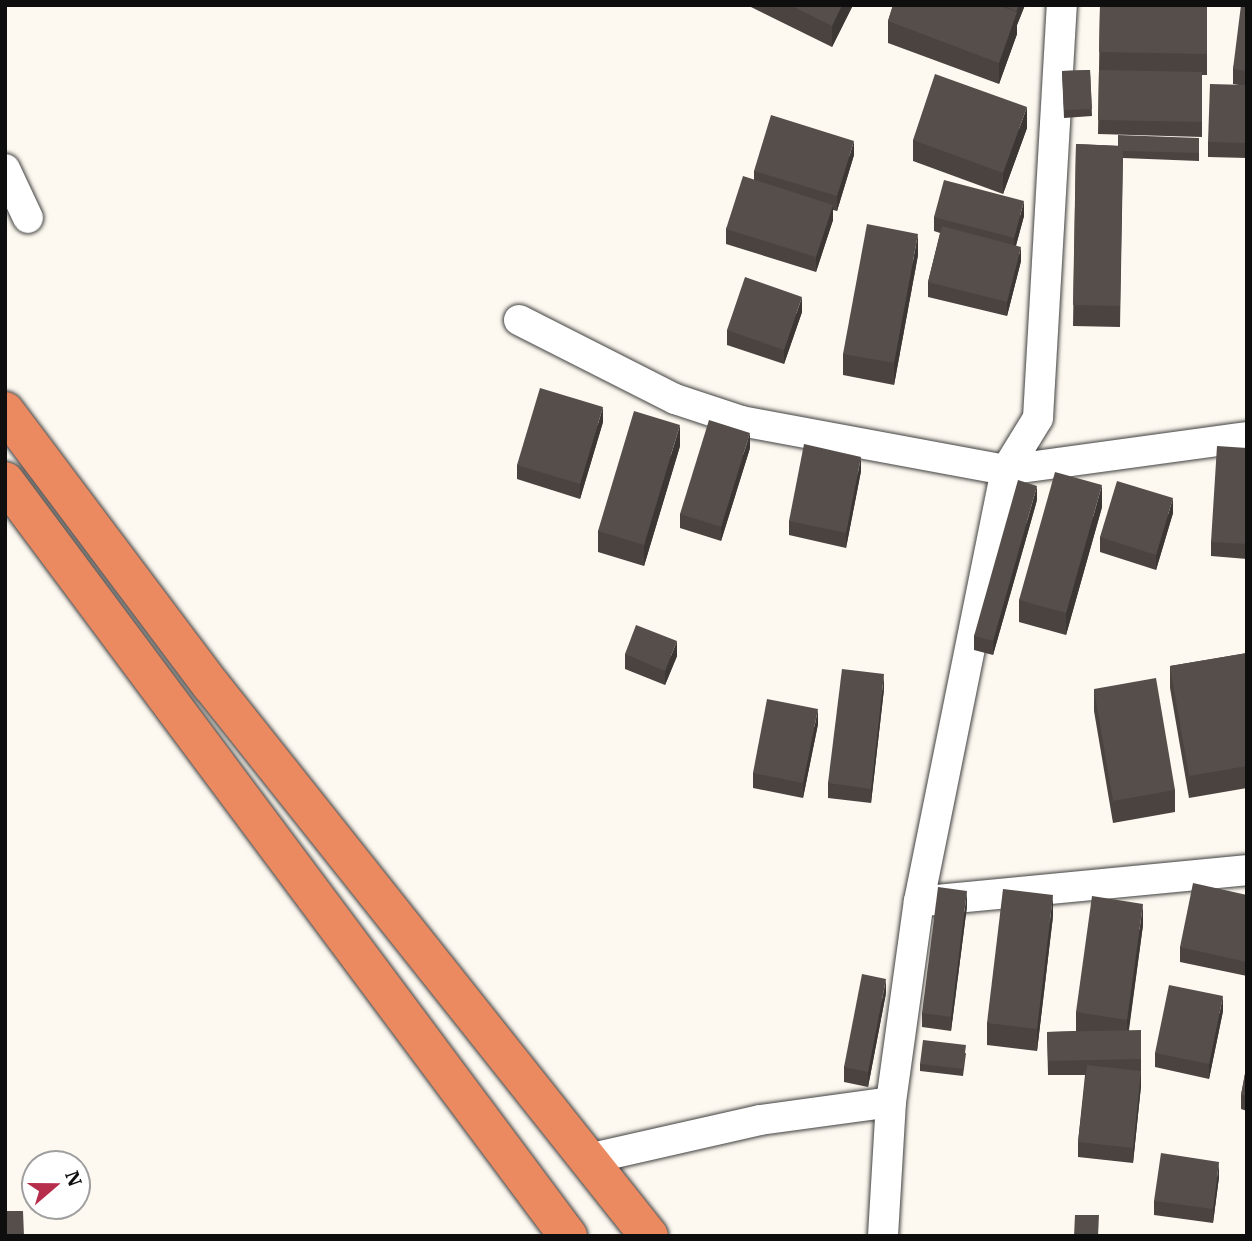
<!DOCTYPE html>
<style>
body{margin:0}
#map{position:relative;width:1252px;height:1241px;overflow:hidden;background:#fef9f0;font-family:"IBM Plex Serif",serif}
div>[style]{position:absolute}
[style*='--x']{left:calc(var(--x)*1px);top:calc(var(--y)*1px);width:calc(var(--w)*1px);rotate:calc(var(--a)*1deg)}
.roads{filter:drop-shadow(0 0 2px #414141) drop-shadow(0 0 2px #414141)}
.minor>*{height:30px;margin:-15px;padding:0 15px;transform-origin:15px;border-radius:15px;background:#fff}
.motorway>*{height:38px;margin:-19px;padding:0 19px;transform-origin:19px;border-radius:19px;background:#eb8961}
.wall>*{inset:0;background:#4a4340}
.shaded-wall>*{inset:0;background:#3c3734}
.building>*{inset:0;background:#564e4b}
span{translate:-50% -50%;white-space:nowrap;text-align:center;line-height:1.15;-webkit-text-stroke:7px #fff;paint-order:stroke}
.frame{position:absolute;inset:0;border:7px solid #0e0e0e;pointer-events:none}
.north{position:absolute;left:21px;top:1150px;width:70px;height:70px;box-sizing:border-box;background:#fff;border:2px solid #9f9f9f;border-radius:50%;rotate:70deg;font-size:19px;font-weight:700;line-height:28px;text-align:center;color:#0e0e0e}
.north::after{content:'';display:block;margin:auto;width:24px;height:32px;background:#b62e4b;clip-path:polygon(50% 0,100% 100%,50% 72%,0 100%)}
</style>
<div id="map">
<div class="roads">
<div class="minor">
<div style="--x:5;--y:169;--w:54;--a:64.9"></div>
<div style="--x:519;--y:320;--w:175;--a:26.9"></div>
<div style="--x:675;--y:399;--w:70;--a:18.4"></div>
<div style="--x:741;--y:421;--w:269;--a:10.5"></div>
<div style="--x:1006;--y:470;--w:243;--a:-7.8"></div>
<div style="--x:926;--y:901;--w:322;--a:-5.5"></div>
<div style="--x:588;--y:1159;--w:176;--a:-12.8"></div>
<div style="--x:760;--y:1120;--w:132;--a:-7.8"></div>
<div style="--x:883;--y:1236;--w:134;--a:-86.6"></div>
<div style="--x:891;--y:1102;--w:203;--a:-82.1"></div>
<div style="--x:919;--y:901;--w:440;--a:-78.6"></div>
<div style="--x:1006;--y:470;--w:61;--a:-58.4"></div>
<div style="--x:1038;--y:418;--w:414;--a:-86.7"></div>
</div>
<div class="motorway">
<div style="--x:5;--y:411;--w:343;--a:53.1"></div>
<div style="--x:211;--y:685;--w:704;--a:51.52"></div>
<div style="--x:5;--y:481;--w:942;--a:53.29"></div>
</div>
</div>
<div class="wall">
<div style="clip-path:polygon(747px 5px,853px 5px,832px 47px)"></div>
<div style="clip-path:polygon(893px 5px,1025px 5px,1017px 25px,1017px 34px,999px 84px,888px 43px,888px 21px)"></div>
<div style="clip-path:polygon(1100px 5px,1207px 5px,1207px 75px,1202px 75px,1202px 137px,1098px 134px)"></div>
<div style="clip-path:polygon(1247px 5px,1247px 158px,1208px 157px,1208px 142px,1239px 85px,1233px 84px,1233px 69px)"></div>
<div style="clip-path:polygon(1090px 70px,1092px 116px,1064px 118px,1062px 71px)"></div>
<div style="clip-path:polygon(1027px 128px,1003px 194px,913px 161px,913px 140px)"></div>
<div style="clip-path:polygon(1199px 138px,1199px 161px,1123px 158px,1120px 327px,1073px 326px,1076px 144px,1118px 146px)"></div>
<div style="clip-path:polygon(854px 155px,837px 211px,833px 210px,833px 220px,816px 272px,726px 244px,726px 229px,754px 180px,754px 171px)"></div>
<div style="clip-path:polygon(1024px 216px,1016px 245px,1021px 261px,1007px 316px,928px 297px,928px 282px,940px 233px,934px 231px,934px 217px)"></div>
<div style="clip-path:polygon(918px 255px,894px 385px,843px 375px,843px 354px)"></div>
<div style="clip-path:polygon(802px 312px,784px 364px,727px 345px,727px 330px)"></div>
<div style="clip-path:polygon(603px 422px,580px 499px,517px 479px,517px 465px)"></div>
<div style="clip-path:polygon(680px 446px,644px 566px,598px 552px,598px 531px)"></div>
<div style="clip-path:polygon(750px 448px,721px 541px,680px 528px,680px 514px)"></div>
<div style="clip-path:polygon(1247px 448px,1247px 559px,1211px 556px,1211px 542px)"></div>
<div style="clip-path:polygon(861px 471px,846px 548px,789px 535px,789px 521px)"></div>
<div style="clip-path:polygon(1037px 500px,993px 655px,974px 650px,974px 636px)"></div>
<div style="clip-path:polygon(1102px 507px,1066px 635px,1019px 622px,1019px 600px)"></div>
<div style="clip-path:polygon(1173px 513px,1156px 570px,1100px 552px,1100px 537px)"></div>
<div style="clip-path:polygon(1247px 653px,1247px 788px,1189px 798px,1170px 688px,1170px 666px)"></div>
<div style="clip-path:polygon(625px 654px,677px 656px,665px 685px,625px 669px)"></div>
<div style="clip-path:polygon(884px 689px,871px 803px,828px 798px,828px 783px)"></div>
<div style="clip-path:polygon(1094px 689px,1175px 790px,1175px 812px,1113px 823px,1094px 711px)"></div>
<div style="clip-path:polygon(818px 724px,803px 798px,753px 788px,753px 773px)"></div>
<div style="clip-path:polygon(1247px 895px,1247px 976px,1180px 962px,1180px 947px)"></div>
<div style="clip-path:polygon(967px 906px,951px 1031px,922px 1027px,922px 1013px)"></div>
<div style="clip-path:polygon(1053px 916px,1037px 1051px,987px 1045px,987px 1023px)"></div>
<div style="clip-path:polygon(1143px 925px,1129px 1030px,1141px 1059px,1141px 1086px,1133px 1163px,1078px 1157px,1078px 1142px,1085px 1075px,1048px 1075px,1047px 1032px,1076px 1031px,1076px 1012px)"></div>
<div style="clip-path:polygon(886px 993px,868px 1087px,844px 1082px,844px 1067px)"></div>
<div style="clip-path:polygon(1223px 1011px,1209px 1079px,1155px 1067px,1155px 1053px)"></div>
<div style="clip-path:polygon(966px 1053px,963px 1076px,920px 1071px,920px 1064px)"></div>
<div style="clip-path:polygon(1247px 1063px,1247px 1111px,1241px 1109px,1241px 1095px)"></div>
<div style="clip-path:polygon(1219px 1177px,1213px 1223px,1154px 1215px,1154px 1201px)"></div>
</div>
<div class="shaded-wall">
<div style="clip-path:polygon(842px 5px,853px 5px,832px 47px,832px 26px)"></div>
<div style="clip-path:polygon(1019px 5px,1025px 5px,1017px 25px,1017px 34px,999px 84px,999px 63px)"></div>
<div style="clip-path:polygon(1027px 107px,1027px 128px,1003px 194px,1003px 173px)"></div>
<div style="clip-path:polygon(854px 141px,854px 155px,837px 211px,837px 196px)"></div>
<div style="clip-path:polygon(1024px 201px,1024px 216px,1014px 253px,1014px 238px)"></div>
<div style="clip-path:polygon(833px 205px,833px 220px,816px 272px,816px 257px)"></div>
<div style="clip-path:polygon(918px 234px,918px 255px,894px 385px,894px 363px)"></div>
<div style="clip-path:polygon(1021px 247px,1021px 261px,1007px 316px,1007px 302px)"></div>
<div style="clip-path:polygon(802px 297px,802px 312px,784px 364px,784px 350px)"></div>
<div style="clip-path:polygon(603px 407px,603px 422px,580px 499px,580px 484px)"></div>
<div style="clip-path:polygon(680px 425px,680px 446px,644px 566px,644px 545px)"></div>
<div style="clip-path:polygon(750px 433px,750px 448px,721px 541px,721px 527px)"></div>
<div style="clip-path:polygon(861px 457px,861px 471px,846px 548px,846px 533px)"></div>
<div style="clip-path:polygon(1102px 485px,1102px 507px,1066px 635px,1066px 613px)"></div>
<div style="clip-path:polygon(1037px 486px,1037px 500px,993px 655px,993px 641px)"></div>
<div style="clip-path:polygon(1173px 498px,1173px 513px,1156px 570px,1156px 555px)"></div>
<div style="clip-path:polygon(677px 641px,677px 656px,665px 685px,665px 671px)"></div>
<div style="clip-path:polygon(884px 674px,884px 689px,871px 803px,871px 789px)"></div>
<div style="clip-path:polygon(818px 709px,818px 724px,803px 798px,803px 783px)"></div>
<div style="clip-path:polygon(967px 891px,967px 906px,951px 1031px,951px 1017px)"></div>
<div style="clip-path:polygon(1053px 895px,1053px 916px,1037px 1051px,1037px 1029px)"></div>
<div style="clip-path:polygon(1143px 904px,1143px 925px,1127px 1041px,1127px 1020px)"></div>
<div style="clip-path:polygon(886px 979px,886px 993px,868px 1087px,868px 1072px)"></div>
<div style="clip-path:polygon(1223px 996px,1223px 1011px,1209px 1079px,1209px 1064px)"></div>
<div style="clip-path:polygon(1141px 1071px,1141px 1086px,1133px 1163px,1133px 1148px)"></div>
<div style="clip-path:polygon(1219px 1162px,1219px 1177px,1213px 1223px,1213px 1209px)"></div>
</div>
<div class="building">
<div style="clip-path:polygon(790px 5px,842px 5px,832px 26px)"></div>
<div style="clip-path:polygon(893px 5px,997px 5px,1017px 12px,999px 63px,888px 21px)"></div>
<div style="clip-path:polygon(1002px 5px,1019px 5px,1016px 11px)"></div>
<div style="clip-path:polygon(1100px 5px,1207px 5px,1207px 54px,1099px 52px)"></div>
<div style="clip-path:polygon(1241px 5px,1247px 5px,1247px 71px,1233px 69px)"></div>
<div style="clip-path:polygon(1090px 70px,1092px 109px,1064px 110px,1062px 71px)"></div>
<div style="clip-path:polygon(1099px 70px,1202px 72px,1202px 122px,1098px 120px)"></div>
<div style="clip-path:polygon(935px 74px,1027px 107px,1003px 173px,913px 140px)"></div>
<div style="clip-path:polygon(1210px 84px,1247px 85px,1247px 143px,1208px 142px)"></div>
<div style="clip-path:polygon(771px 115px,854px 141px,837px 196px,754px 171px)"></div>
<div style="clip-path:polygon(1118px 135px,1199px 138px,1199px 153px,1123px 151px,1123px 146px,1118px 146px)"></div>
<div style="clip-path:polygon(1076px 144px,1123px 146px,1120px 306px,1073px 305px)"></div>
<div style="clip-path:polygon(743px 176px,833px 205px,816px 257px,726px 229px)"></div>
<div style="clip-path:polygon(944px 180px,1024px 201px,1014px 238px,934px 217px)"></div>
<div style="clip-path:polygon(867px 224px,918px 234px,894px 363px,843px 354px)"></div>
<div style="clip-path:polygon(942px 226px,1021px 247px,1007px 302px,928px 282px)"></div>
<div style="clip-path:polygon(745px 277px,802px 297px,784px 350px,727px 330px)"></div>
<div style="clip-path:polygon(540px 388px,603px 407px,580px 484px,517px 465px)"></div>
<div style="clip-path:polygon(634px 411px,680px 425px,644px 545px,598px 531px)"></div>
<div style="clip-path:polygon(709px 420px,750px 433px,721px 527px,680px 514px)"></div>
<div style="clip-path:polygon(804px 444px,861px 457px,846px 533px,789px 521px)"></div>
<div style="clip-path:polygon(1217px 446px,1247px 448px,1247px 544px,1211px 542px)"></div>
<div style="clip-path:polygon(1055px 472px,1102px 485px,1066px 613px,1019px 600px)"></div>
<div style="clip-path:polygon(1018px 480px,1037px 486px,993px 641px,974px 636px)"></div>
<div style="clip-path:polygon(1117px 481px,1173px 498px,1156px 555px,1100px 537px)"></div>
<div style="clip-path:polygon(636px 625px,677px 641px,665px 671px,625px 654px)"></div>
<div style="clip-path:polygon(1247px 653px,1247px 766px,1189px 776px,1170px 666px)"></div>
<div style="clip-path:polygon(842px 669px,884px 674px,871px 789px,828px 783px)"></div>
<div style="clip-path:polygon(1156px 678px,1175px 790px,1113px 801px,1094px 689px)"></div>
<div style="clip-path:polygon(767px 699px,818px 709px,803px 783px,753px 773px)"></div>
<div style="clip-path:polygon(1193px 883px,1247px 895px,1247px 962px,1180px 947px)"></div>
<div style="clip-path:polygon(938px 887px,967px 891px,951px 1017px,922px 1013px)"></div>
<div style="clip-path:polygon(1003px 889px,1053px 895px,1037px 1029px,987px 1023px)"></div>
<div style="clip-path:polygon(1092px 896px,1143px 904px,1127px 1020px,1076px 1012px)"></div>
<div style="clip-path:polygon(862px 974px,886px 979px,868px 1072px,844px 1067px)"></div>
<div style="clip-path:polygon(1169px 985px,1223px 996px,1209px 1064px,1155px 1053px)"></div>
<div style="clip-path:polygon(1141px 1030px,1141px 1059px,1048px 1061px,1047px 1032px)"></div>
<div style="clip-path:polygon(923px 1040px,966px 1045px,963px 1069px,920px 1064px)"></div>
<div style="clip-path:polygon(1247px 1063px,1247px 1096px,1241px 1095px)"></div>
<div style="clip-path:polygon(1087px 1065px,1141px 1071px,1133px 1148px,1078px 1142px)"></div>
<div style="clip-path:polygon(1161px 1153px,1219px 1162px,1213px 1209px,1154px 1201px)"></div>
<div style="clip-path:polygon(5px 1211px,23px 1211px,24px 1236px,5px 1236px)"></div>
<div style="clip-path:polygon(1075px 1215px,1099px 1215px,1098px 1236px,1074px 1236px)"></div>
</div>
<div class="frame"></div>
<div class="north">N</div>
</div>
